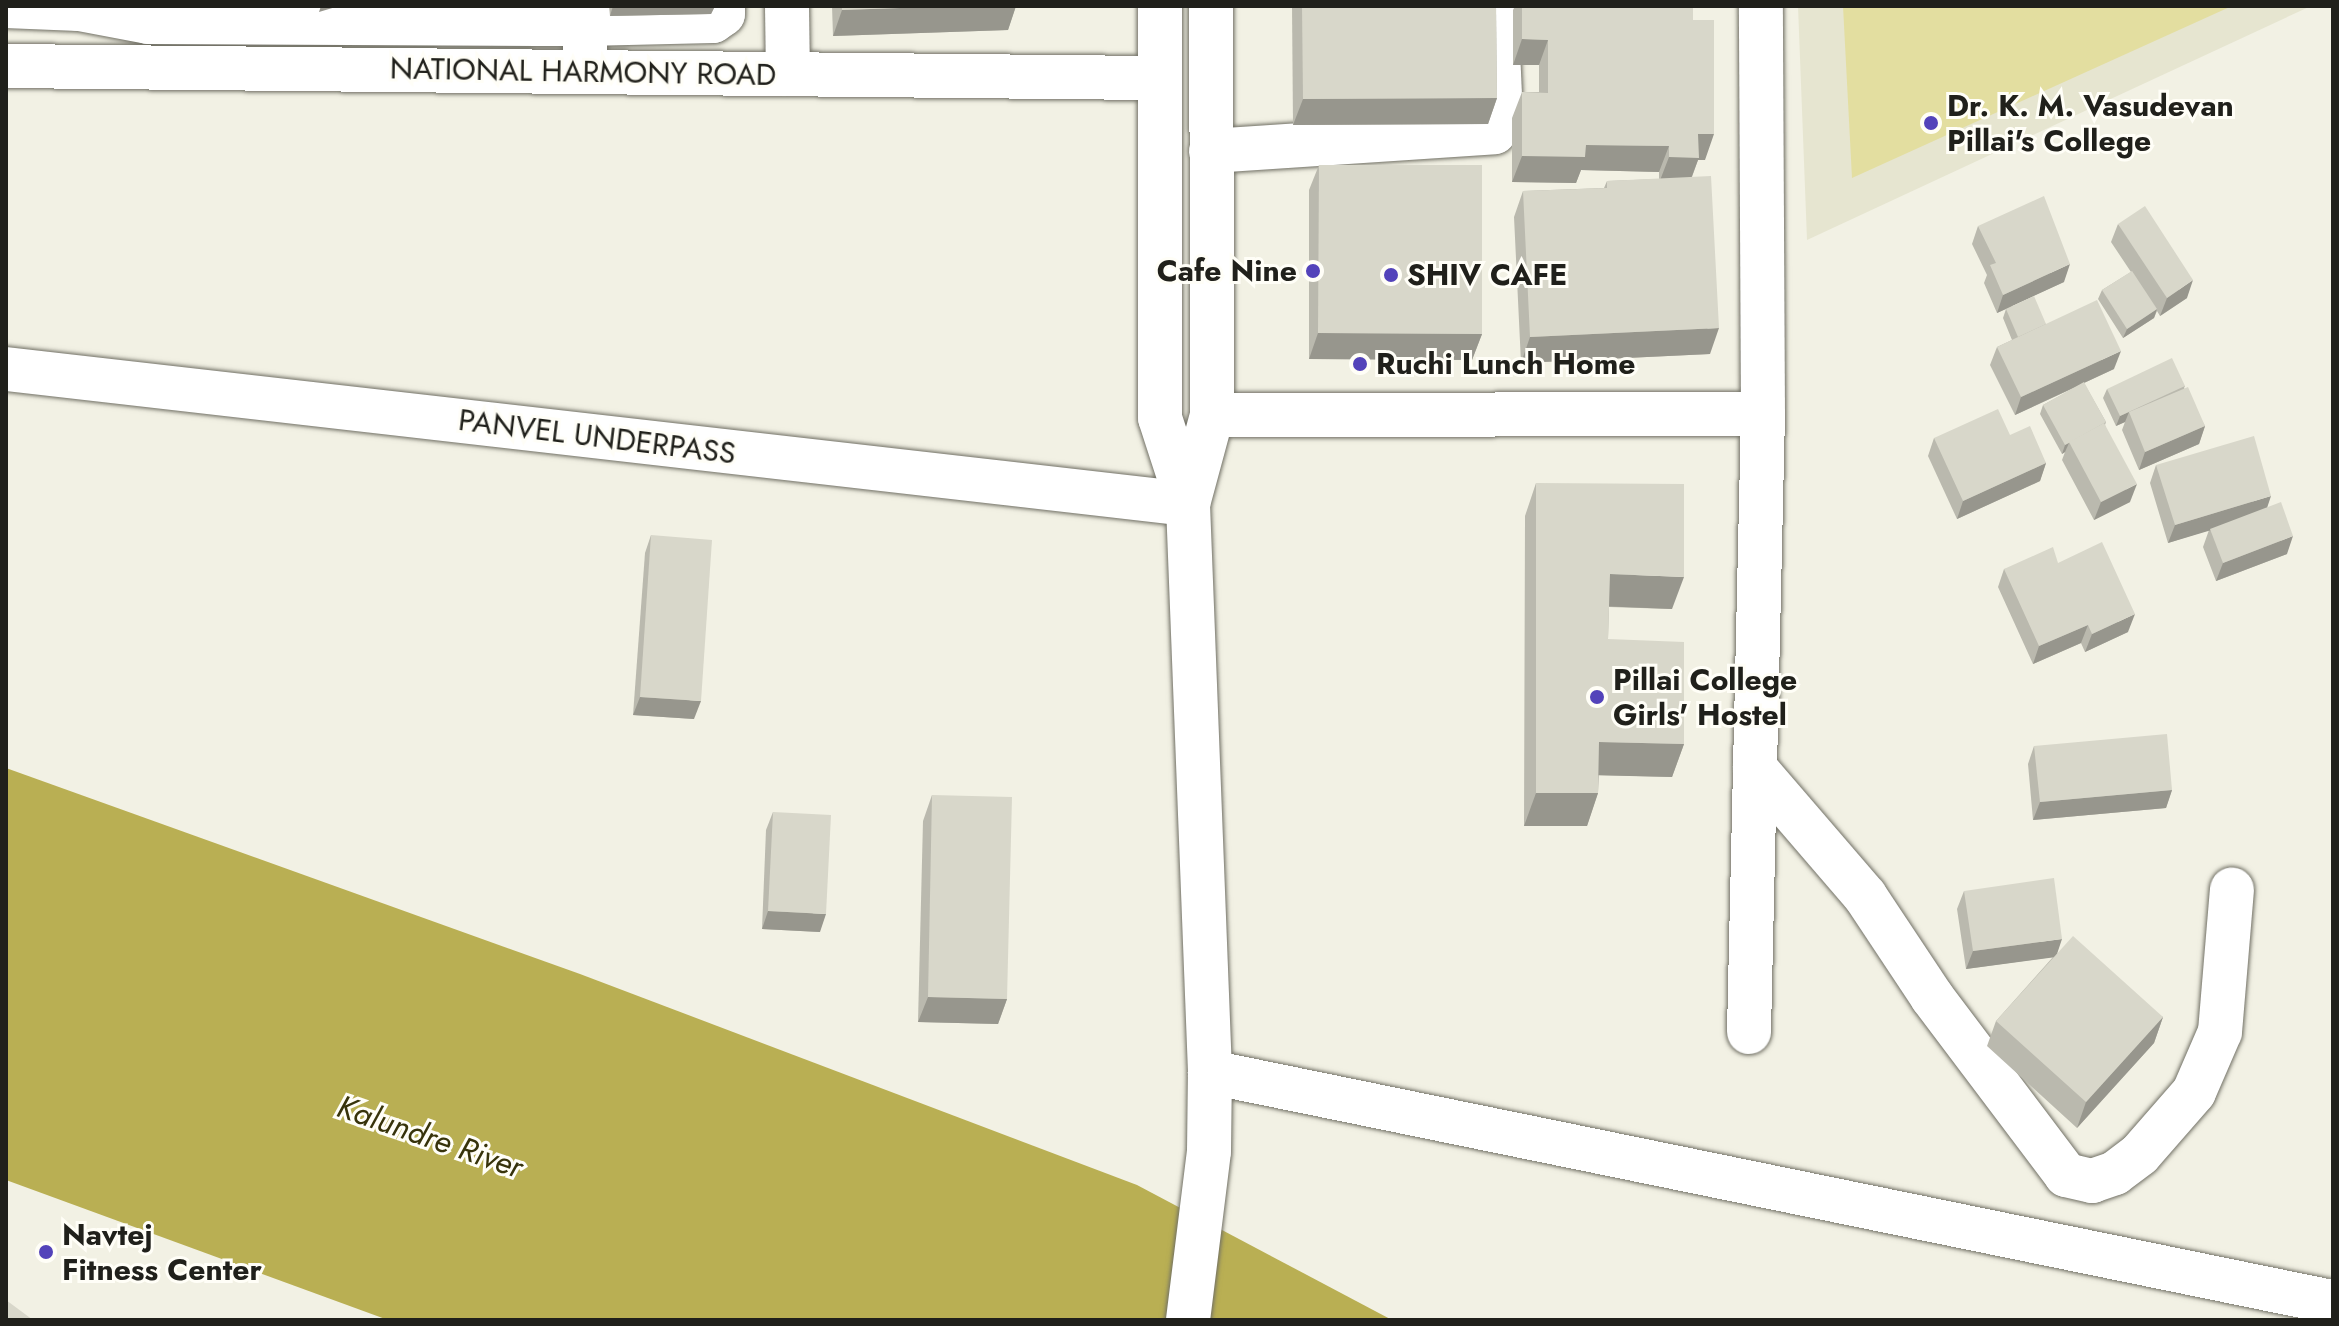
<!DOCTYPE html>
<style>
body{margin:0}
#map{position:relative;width:2339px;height:1326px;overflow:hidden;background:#f2f1e4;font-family:Jost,sans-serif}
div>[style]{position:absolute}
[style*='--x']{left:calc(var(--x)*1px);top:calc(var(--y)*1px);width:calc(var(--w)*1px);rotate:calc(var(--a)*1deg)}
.built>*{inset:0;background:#e6e5d0}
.green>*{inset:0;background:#e3dea0}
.water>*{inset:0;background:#b9af53}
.roads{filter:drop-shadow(0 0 2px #717065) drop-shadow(0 0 2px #717065)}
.minor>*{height:44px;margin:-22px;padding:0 22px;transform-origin:22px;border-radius:22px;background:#fff}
.tertiary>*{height:44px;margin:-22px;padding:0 22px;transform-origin:22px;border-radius:22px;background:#fff}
.secondary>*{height:44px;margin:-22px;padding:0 22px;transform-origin:22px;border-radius:22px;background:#fff}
.wall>*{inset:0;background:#bab9ae}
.shaded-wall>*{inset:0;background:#97968d}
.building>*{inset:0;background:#d8d7ca}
.dots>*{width:22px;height:22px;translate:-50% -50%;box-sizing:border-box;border:4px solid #fffef7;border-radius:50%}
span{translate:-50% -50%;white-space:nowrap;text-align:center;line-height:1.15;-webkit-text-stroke:6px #fffef7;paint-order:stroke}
.street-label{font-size:30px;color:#20201b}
.poi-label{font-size:30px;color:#20201b;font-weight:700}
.left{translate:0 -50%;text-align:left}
.right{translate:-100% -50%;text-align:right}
.water-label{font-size:32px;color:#37330b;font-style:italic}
.frame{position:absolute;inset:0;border:8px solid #20201b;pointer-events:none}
</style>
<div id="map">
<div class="built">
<div style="clip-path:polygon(1798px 6px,2311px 6px,1807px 240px)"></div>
</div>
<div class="green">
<div style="clip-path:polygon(1843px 6px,2232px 6px,1852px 178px)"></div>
</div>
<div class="water">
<div style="clip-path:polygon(6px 768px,580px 974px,1137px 1185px,1392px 1320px,388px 1320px,6px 1180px)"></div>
</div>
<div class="roads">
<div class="minor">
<div style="--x:6;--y:6;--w:73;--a:2.4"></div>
<div style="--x:79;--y:9;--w:70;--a:10.7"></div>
<div style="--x:148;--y:22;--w:389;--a:0.3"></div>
<div style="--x:537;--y:24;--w:48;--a:0"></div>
<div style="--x:585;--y:24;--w:18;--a:-81"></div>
<div style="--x:787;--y:6;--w:68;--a:89.2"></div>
<div style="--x:585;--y:54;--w:30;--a:-90"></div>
<div style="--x:585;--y:24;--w:128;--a:-1.3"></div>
<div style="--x:713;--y:21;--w:12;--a:-35"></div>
<div style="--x:723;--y:14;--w:8;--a:-90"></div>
<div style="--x:6;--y:66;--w:1154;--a:0.6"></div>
<div style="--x:1211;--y:151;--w:284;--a:-3.8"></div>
<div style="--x:1494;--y:132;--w:17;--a:-65"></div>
<div style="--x:1501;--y:117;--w:111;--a:-92.6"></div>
<div style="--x:1212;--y:415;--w:551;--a:-0.1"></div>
<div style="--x:1763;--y:414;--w:408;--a:-90.3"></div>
<div style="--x:1755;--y:768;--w:169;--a:49.3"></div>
<div style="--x:1865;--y:896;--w:121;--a:56.4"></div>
<div style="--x:1932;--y:997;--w:223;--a:53"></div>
<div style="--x:2066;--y:1175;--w:27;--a:13"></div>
<div style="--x:2092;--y:1181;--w:24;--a:-19"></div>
<div style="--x:2115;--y:1173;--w:31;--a:-37"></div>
<div style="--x:2140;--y:1154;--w:82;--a:-48.9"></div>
<div style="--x:2194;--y:1092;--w:65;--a:-66.6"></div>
<div style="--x:2220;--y:1032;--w:143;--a:-85.2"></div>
<div style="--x:1749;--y:1032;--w:618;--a:-88.7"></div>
<div style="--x:1210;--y:1072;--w:1140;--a:11.59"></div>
<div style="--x:2327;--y:1301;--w:8;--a:40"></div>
</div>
<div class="tertiary">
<div style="--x:1188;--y:1320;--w:170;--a:-82.9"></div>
<div style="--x:1209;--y:1151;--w:79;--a:-89.3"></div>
<div style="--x:1210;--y:1072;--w:568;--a:-92.22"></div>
</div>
<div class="secondary">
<div style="--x:1160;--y:6;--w:412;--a:90"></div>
<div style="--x:1160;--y:418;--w:90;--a:72"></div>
<div style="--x:6;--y:369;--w:1190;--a:6.52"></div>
<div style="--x:1188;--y:504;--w:92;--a:-74.9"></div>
<div style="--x:1212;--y:415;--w:409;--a:-90.1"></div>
</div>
</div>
<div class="wall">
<div style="clip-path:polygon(609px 6px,715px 6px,711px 14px,610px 16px)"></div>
<div style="clip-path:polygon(832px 6px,1016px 6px,1008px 30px,833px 36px)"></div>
<div style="clip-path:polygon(1292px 6px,1496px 6px,1497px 98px,1488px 124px,1293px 125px)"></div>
<div style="clip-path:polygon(1515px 6px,1693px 6px,1693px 20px,1705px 160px,1698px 160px,1692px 177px,1710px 354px,1521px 363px,1514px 217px,1523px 191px,1604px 188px,1607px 181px,1659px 179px,1659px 172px,1581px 170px,1576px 183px,1512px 182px,1512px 118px,1522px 92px,1539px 92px,1539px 65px,1513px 65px,1513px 10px)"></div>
<div style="clip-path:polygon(1319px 165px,1482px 334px,1472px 360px,1309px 359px,1309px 190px)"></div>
<div style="clip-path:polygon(2118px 224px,2187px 298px,2160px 316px,2157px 311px,2154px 318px,2123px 338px,2098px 299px,2102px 290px,2131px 272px,2111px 242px)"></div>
<div style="clip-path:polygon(1978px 226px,2064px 282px,2011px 306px,2046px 324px,2114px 369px,2084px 383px,2106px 422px,2105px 425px,2130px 502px,2094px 520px,2062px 460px,2065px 452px,2062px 454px,2040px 414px,2043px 405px,2076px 387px,2015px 415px,1990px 365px,1997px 347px,2012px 340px,2003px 318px,2006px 309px,1997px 313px,1984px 283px,1987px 275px,1972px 244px)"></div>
<div style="clip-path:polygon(2185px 386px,2184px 388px,2205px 426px,2199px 444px,2139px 470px,2122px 430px,2125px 422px,2116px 426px,2103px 398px,2107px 389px)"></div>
<div style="clip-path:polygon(2010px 435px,2046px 463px,2040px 481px,1957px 519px,1928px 456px,1934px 438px)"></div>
<div style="clip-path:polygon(2156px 465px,2267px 507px,2287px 554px,2216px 581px,2203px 547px,2209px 530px,2168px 543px,2150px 483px)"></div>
<div style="clip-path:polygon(1536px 483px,1672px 609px,1609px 607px,1608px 639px,1684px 744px,1672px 777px,1599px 775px,1598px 793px,1587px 826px,1524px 826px,1525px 516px)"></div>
<div style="clip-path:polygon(651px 535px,694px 719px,633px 715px,645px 553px)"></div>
<div style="clip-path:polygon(2058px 563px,2128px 632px,2085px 652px,2081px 643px,2033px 664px,1998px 587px,2004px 569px)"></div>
<div style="clip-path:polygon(2034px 746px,2172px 790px,2166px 808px,2033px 820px,2028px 764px)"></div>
<div style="clip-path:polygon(932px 795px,1007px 999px,998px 1024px,918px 1022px,923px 821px)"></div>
<div style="clip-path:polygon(773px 812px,820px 932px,762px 929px,766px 830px)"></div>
<div style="clip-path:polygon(1964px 891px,2057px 953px,2163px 1017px,2154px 1043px,2077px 1128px,1987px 1046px,1996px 1021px,2053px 957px,1966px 969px,1957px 909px)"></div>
</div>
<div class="shaded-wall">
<div style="clip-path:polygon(321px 6px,339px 6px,319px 12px)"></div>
<div style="clip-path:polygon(613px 6px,715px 6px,711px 14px,610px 16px)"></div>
<div style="clip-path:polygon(957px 6px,1016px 6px,1008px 30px,833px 36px,842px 10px)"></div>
<div style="clip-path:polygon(1522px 39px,1548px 40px,1539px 65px,1513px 65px)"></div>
<div style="clip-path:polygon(1497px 98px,1488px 124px,1293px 125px,1303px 99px)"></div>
<div style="clip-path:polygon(1698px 134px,1714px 134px,1705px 160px,1698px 160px,1689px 184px,1659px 183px,1669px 157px)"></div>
<div style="clip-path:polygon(1586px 145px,1669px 146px,1659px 172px,1581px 170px,1576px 183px,1512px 182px,1522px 156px)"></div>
<div style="clip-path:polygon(2070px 264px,2064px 282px,1997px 313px,2003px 295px)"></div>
<div style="clip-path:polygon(2193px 280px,2187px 298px,2160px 316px,2167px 298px)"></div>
<div style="clip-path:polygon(2157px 309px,2154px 318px,2123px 338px,2127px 329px)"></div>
<div style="clip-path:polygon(1719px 328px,1710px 354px,1521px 363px,1530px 337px)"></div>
<div style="clip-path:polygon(1318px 333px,1482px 334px,1472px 360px,1309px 359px)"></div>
<div style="clip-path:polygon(2121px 351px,2114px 369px,2015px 415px,2021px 397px)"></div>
<div style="clip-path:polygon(2129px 412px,2125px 422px,2116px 426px,2120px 416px)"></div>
<div style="clip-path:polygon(2205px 426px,2199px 444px,2139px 470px,2145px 452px)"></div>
<div style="clip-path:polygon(2069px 443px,2065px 452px,2062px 454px,2065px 445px)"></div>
<div style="clip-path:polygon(2046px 463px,2040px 481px,1957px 519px,1963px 501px)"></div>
<div style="clip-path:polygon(2137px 484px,2130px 502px,2094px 520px,2101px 502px)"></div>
<div style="clip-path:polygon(2271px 496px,2265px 514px,2168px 543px,2175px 525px)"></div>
<div style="clip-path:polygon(2293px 536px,2287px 554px,2216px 581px,2223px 563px)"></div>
<div style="clip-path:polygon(1610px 574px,1684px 577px,1672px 609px,1598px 606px)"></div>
<div style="clip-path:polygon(2135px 614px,2128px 632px,2085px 652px,2092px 634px)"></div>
<div style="clip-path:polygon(2088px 625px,2081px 643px,2033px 664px,2039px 646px)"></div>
<div style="clip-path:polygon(640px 697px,701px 701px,694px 719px,633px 715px)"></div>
<div style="clip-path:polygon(1599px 742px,1684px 744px,1672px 777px,1587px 775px)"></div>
<div style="clip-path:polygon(2172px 790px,2166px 808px,2033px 820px,2040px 802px)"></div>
<div style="clip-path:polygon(1536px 793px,1598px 793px,1587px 826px,1524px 826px)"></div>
<div style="clip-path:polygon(768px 911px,826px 914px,820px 932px,762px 929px)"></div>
<div style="clip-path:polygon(2062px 939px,2056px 957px,1966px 969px,1973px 951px)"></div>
<div style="clip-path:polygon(928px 997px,1007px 999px,998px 1024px,918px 1022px)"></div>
<div style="clip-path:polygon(2163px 1017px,2154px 1043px,2077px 1128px,2086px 1102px)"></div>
</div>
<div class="building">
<div style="clip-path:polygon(842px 6px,957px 6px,842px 10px)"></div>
<div style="clip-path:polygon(1302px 6px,1496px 6px,1497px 98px,1303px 99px)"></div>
<div style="clip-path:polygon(1522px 6px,1693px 6px,1693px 20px,1714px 20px,1714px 134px,1698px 134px,1699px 158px,1669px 157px,1669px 146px,1586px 145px,1585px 157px,1522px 156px,1522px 92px,1548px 93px,1548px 40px,1522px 39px)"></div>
<div style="clip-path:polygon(1319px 165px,1482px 165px,1482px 334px,1318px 333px)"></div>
<div style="clip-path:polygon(1711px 176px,1719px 328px,1530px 337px,1523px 191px,1607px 188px,1607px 181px)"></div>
<div style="clip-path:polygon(2044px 196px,2070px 264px,2003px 295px,1990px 265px,1996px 263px,1978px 226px)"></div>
<div style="clip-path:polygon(2145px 206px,2193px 280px,2167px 298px,2118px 224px)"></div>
<div style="clip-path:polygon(2132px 271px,2157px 309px,2127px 329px,2102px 290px)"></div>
<div style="clip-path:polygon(2034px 296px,2046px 324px,2018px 337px,2006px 309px)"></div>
<div style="clip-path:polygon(2097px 300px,2121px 351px,2021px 397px,1997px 347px)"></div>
<div style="clip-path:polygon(2172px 358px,2185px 386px,2120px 416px,2107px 389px)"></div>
<div style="clip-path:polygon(2084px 382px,2106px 422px,2065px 445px,2043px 405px)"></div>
<div style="clip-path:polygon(2188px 387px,2205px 426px,2145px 452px,2129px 412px)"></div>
<div style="clip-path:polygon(1998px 409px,2010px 435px,2030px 426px,2046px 463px,1963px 501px,1934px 438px)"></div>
<div style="clip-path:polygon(2104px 423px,2137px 484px,2101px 502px,2069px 442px)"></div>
<div style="clip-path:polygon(2254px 436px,2271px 496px,2175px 525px,2156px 465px)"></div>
<div style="clip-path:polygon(1536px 483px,1684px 484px,1684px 577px,1610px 574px,1608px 639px,1684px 642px,1684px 744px,1599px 742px,1598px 793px,1536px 793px)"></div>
<div style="clip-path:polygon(2281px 502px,2293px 536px,2223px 563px,2210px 529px)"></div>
<div style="clip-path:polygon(651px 535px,712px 540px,701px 701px,640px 697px)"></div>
<div style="clip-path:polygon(2102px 542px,2135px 614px,2092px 634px,2088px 625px,2039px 646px,2004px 569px,2053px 547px,2058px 563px)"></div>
<div style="clip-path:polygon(2167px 734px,2172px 790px,2040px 802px,2034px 746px)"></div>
<div style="clip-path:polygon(932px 795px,1012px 797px,1007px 999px,928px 997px)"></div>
<div style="clip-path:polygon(773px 812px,831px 815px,826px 914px,768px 911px)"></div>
<div style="clip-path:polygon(2054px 878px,2062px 939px,1973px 951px,1964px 891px)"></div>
<div style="clip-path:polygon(2073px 936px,2163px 1017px,2086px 1102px,1996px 1021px)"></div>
<div style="clip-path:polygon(6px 1300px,33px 1320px,6px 1320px)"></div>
</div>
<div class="dots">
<div style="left:1931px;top:123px;background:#5343ba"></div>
<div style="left:1313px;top:271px;background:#5343ba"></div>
<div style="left:1391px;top:275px;background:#5343ba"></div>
<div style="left:1360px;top:364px;background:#5343ba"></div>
<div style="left:1597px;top:697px;background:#5343ba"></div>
<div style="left:46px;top:1252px;background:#5343ba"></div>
</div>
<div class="street-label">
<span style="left:583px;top:72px;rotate:1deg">NATIONAL HARMONY ROAD</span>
<span style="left:597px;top:437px;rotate:7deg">PANVEL UNDERPASS</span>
</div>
<div class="poi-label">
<span class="left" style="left:1947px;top:123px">Dr. K. M. Vasudevan<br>Pillai's College</span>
<span class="right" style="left:1297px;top:271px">Cafe Nine</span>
<span class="left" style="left:1407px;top:275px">SHIV CAFE</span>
<span class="left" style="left:1376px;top:364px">Ruchi Lunch Home</span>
<span class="left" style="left:1613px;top:697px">Pillai College<br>Girls' Hostel</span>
<span class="left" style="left:62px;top:1252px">Navtej<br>Fitness Center</span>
</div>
<div class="water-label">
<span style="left:430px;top:1137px;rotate:19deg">Kalundre River</span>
</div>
<div class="frame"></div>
</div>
